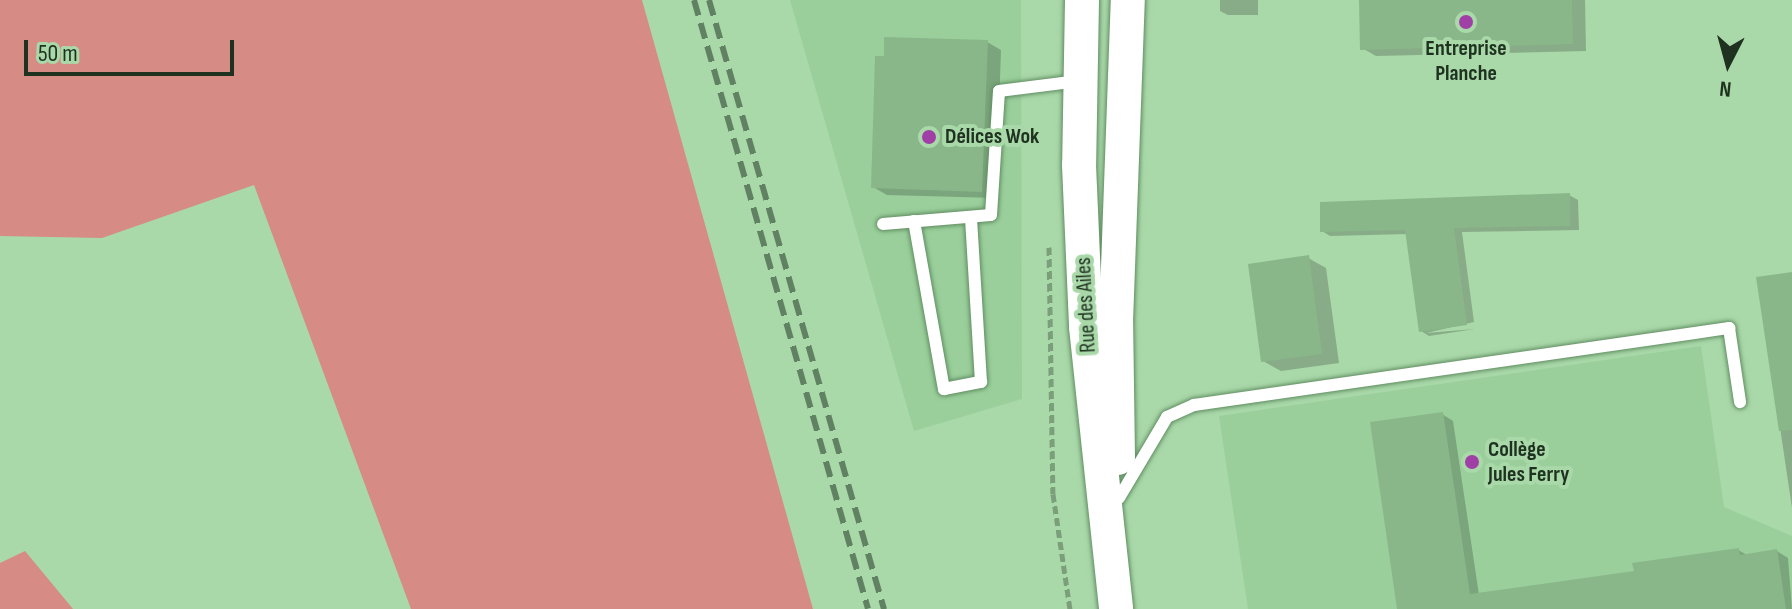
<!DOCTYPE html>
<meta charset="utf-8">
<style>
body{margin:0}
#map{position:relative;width:1792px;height:609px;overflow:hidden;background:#a9d8a9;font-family:"Sofia Sans Condensed",sans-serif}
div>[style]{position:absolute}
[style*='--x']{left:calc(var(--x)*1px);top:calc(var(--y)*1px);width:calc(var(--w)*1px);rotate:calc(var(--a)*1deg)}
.built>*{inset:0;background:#9acf9b}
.green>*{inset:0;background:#d68b85}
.shadow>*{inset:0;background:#0003}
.building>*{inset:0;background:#89b789}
.path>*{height:5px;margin-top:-2.5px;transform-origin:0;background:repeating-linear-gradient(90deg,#7a9f7a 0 8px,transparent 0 12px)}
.roads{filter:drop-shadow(0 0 2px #618e62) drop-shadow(0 0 2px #618e62)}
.service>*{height:12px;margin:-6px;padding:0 6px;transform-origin:6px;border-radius:6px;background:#fff}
.secondary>*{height:34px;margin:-17px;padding:0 17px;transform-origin:17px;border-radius:17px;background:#fff}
.rail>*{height:6px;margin-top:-3px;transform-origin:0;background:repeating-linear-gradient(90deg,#618262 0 16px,transparent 0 24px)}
.dots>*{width:22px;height:22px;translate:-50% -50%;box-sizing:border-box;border:4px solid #a9d8a9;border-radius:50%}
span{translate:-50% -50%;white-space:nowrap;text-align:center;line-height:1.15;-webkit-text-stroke:8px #a9d8a9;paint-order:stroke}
.poi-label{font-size:22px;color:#1f3220;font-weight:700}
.left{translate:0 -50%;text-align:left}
.street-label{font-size:22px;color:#1f3220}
.north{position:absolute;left:1688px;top:24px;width:80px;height:80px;-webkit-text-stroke:6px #a9d8a9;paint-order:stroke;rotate:186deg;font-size:22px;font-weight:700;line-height:32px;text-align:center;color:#1f3220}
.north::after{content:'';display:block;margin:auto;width:28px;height:36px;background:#1f3220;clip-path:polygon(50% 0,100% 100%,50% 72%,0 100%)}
.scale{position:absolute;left:24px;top:40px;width:210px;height:36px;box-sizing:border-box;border:4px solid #1f3220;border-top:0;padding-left:10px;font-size:24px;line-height:28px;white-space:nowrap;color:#1f3220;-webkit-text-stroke:6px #a9d8a9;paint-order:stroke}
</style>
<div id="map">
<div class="built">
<div style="clip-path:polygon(790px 0,1021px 0,1022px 399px,914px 431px)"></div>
<div style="clip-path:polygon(1701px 346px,1724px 507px,1792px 536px,1792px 609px,1248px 609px,1219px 416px)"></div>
</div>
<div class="green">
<div style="clip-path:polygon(0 0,642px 0,813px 609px,411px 609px,254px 185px,102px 238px,0 236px)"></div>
<div style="clip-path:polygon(25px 551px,73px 609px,0 609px,0 563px)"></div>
</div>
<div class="shadow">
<div style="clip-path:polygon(1220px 0,1258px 0,1258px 15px,1228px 15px,1220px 11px)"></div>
<div style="clip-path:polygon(1361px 0,1585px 0,1586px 51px,1376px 56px,1362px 48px)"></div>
<div style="clip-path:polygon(987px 42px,1001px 50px,996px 198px,887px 195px,873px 187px)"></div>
<div style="clip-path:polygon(1569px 195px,1578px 200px,1579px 230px,1462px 232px,1474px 322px,1426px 333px,1475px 329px,1429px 336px,1421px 331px,1408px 234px,1330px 236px,1322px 231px)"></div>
<div style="clip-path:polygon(1308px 258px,1326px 268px,1339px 363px,1281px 371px,1263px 361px)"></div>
<div style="clip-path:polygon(1792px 274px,1792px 508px,1758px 279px)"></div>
<div style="clip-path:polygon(1442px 414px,1453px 421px,1479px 595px,1636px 573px,1738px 550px,1749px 556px,1777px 551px,1788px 558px,1792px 609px,1399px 609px)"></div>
</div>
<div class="building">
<div style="clip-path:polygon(1359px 0,1572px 0,1573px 44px,1360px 50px)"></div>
<div style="clip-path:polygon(884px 37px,988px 40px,982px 192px,871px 188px,875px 56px,884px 56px)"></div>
<div style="clip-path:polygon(1570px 193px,1570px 226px,1454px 228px,1467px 325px,1419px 332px,1405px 230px,1320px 232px,1320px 202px)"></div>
<div style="clip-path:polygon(1309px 255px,1322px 354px,1261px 362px,1248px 264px)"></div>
<div style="clip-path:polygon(1792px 272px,1792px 430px,1779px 431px,1756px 277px)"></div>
<div style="clip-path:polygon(1443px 412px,1470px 594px,1634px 571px,1632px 563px,1739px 548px,1740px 555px,1777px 549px,1786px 609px,1397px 609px,1370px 422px)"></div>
</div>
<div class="path">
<div style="--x:1049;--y:247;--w:247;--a:89.1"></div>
<div style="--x:1053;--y:494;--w:116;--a:81.6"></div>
</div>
<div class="roads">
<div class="service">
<div style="--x:914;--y:221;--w:171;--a:79.9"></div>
<div style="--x:944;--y:389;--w:38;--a:-11"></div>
<div style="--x:981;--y:382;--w:165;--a:-93.5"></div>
<div style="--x:883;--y:224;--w:108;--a:-4.8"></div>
<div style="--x:991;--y:215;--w:124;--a:-86.3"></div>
<div style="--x:999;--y:91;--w:80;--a:-7.2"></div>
<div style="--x:1119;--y:498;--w:94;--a:-59.3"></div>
<div style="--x:1167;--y:417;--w:30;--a:-24"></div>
<div style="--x:1194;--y:405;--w:541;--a:-8.19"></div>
<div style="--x:1729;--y:328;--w:75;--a:81.5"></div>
</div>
<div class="secondary">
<div style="--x:1082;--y:0;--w:165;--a:91"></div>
<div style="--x:1079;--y:165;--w:162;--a:87.5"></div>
<div style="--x:1086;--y:327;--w:284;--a:83.9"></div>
<div style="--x:1118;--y:458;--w:136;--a:-90.8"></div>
<div style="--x:1116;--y:322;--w:322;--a:-87.9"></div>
</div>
</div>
<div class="rail">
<div style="--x:694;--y:0;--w:633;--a:74.05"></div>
<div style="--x:709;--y:0;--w:634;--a:73.97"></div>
</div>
<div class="dots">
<div style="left:1466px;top:22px;background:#a040a7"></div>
<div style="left:929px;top:137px;background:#a040a7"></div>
<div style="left:1472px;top:462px;background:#a040a7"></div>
</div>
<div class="poi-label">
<span style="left:1466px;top:61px">Entreprise<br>Planche</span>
<span class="left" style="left:945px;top:137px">Délices Wok</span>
<span class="left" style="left:1488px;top:462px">Collège<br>Jules Ferry</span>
</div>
<div class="street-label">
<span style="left:1086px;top:305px;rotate:-93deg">Rue des Ailes</span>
</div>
<div class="north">N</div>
<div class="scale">50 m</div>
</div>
